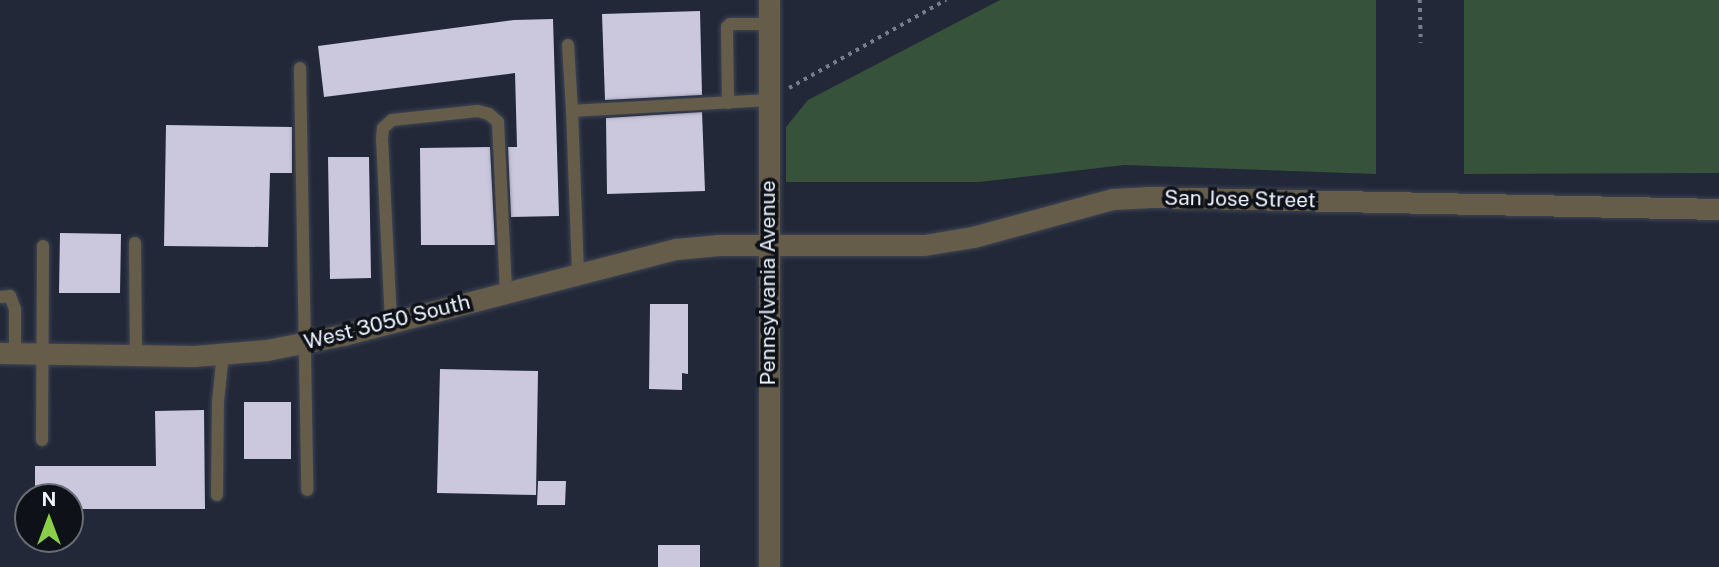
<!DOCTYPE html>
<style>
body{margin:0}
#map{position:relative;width:1719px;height:567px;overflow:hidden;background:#222838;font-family:"Public Sans",sans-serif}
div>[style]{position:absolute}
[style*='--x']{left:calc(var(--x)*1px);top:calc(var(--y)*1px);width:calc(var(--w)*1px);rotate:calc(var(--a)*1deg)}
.green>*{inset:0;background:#37523b}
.building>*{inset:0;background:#cbc7dd}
.path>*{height:3.5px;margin-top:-1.75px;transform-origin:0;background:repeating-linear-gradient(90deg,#787d8b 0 3.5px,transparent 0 8.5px)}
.roads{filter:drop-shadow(0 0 2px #3f4554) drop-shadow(0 0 2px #3f4554)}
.service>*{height:12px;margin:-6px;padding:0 6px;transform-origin:6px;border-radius:6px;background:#655d4a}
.minor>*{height:21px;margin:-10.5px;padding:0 10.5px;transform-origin:10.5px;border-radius:10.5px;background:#655d4a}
.tertiary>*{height:21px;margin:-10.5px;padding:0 10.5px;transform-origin:10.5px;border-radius:10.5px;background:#655d4a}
span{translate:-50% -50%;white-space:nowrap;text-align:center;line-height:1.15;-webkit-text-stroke:7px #0e1118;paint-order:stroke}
.street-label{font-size:21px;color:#f0f4ff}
.north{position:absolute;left:14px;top:483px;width:70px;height:70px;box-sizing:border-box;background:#0e1118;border:2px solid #686c74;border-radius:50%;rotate:0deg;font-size:19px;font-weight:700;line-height:28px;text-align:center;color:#f0f4ff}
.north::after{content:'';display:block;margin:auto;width:24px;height:32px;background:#89cf48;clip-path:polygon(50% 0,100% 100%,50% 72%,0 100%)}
</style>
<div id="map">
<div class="green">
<div style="clip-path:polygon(1000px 0,1376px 0,1376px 174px,1124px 165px,979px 182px,786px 182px,786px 127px,808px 100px)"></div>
<div style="clip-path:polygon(1464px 0,1719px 0,1719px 173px,1464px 174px)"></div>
</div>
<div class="building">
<div style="clip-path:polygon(700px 11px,702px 95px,605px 100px,602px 14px)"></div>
<div style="clip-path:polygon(553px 19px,559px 216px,511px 217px,508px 147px,517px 147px,515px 73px,324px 97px,318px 46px,514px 20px)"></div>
<div style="clip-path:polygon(702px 112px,705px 191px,607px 194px,606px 118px)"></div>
<div style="clip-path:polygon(166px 125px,292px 127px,292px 173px,270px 173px,268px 247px,164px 246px)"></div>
<div style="clip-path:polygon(490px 147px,495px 245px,421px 245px,420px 148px)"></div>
<div style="clip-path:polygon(328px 157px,369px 157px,371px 278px,330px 279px)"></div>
<div style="clip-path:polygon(60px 233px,121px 234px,120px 293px,59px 293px)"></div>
<div style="clip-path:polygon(650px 304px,688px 304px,688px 374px,682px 373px,682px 390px,649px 389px)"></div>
<div style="clip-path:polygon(440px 369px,538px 371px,536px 495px,437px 493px)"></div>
<div style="clip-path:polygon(244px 402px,291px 402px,291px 459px,244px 459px)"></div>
<div style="clip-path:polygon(204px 410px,205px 509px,70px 509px,70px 497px,35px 497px,35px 466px,156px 466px,155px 411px)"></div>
<div style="clip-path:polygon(538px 481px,566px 481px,565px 505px,537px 505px)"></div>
<div style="clip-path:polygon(658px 545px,700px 545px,700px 567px,658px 567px)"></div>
</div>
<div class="path">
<div style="--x:1420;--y:0;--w:43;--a:88.7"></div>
<div style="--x:789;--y:88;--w:180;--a:-29.3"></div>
</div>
<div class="roads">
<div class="service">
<div style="--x:568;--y:45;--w:66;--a:86.5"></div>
<div style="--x:300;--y:68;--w:422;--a:89"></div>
<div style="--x:728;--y:103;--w:76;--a:-90.8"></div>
<div style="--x:727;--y:27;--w:4;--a:-45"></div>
<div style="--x:730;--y:24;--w:39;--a:0"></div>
<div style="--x:135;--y:243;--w:112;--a:89.5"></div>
<div style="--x:578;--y:273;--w:162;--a:-92.1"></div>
<div style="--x:572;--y:111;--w:197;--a:-3.2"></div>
<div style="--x:0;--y:297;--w:10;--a:-6"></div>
<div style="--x:10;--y:296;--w:14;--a:69"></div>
<div style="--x:15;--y:309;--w:44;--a:90"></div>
<div style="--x:391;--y:322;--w:183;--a:-92.8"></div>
<div style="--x:382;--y:139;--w:11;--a:-85"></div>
<div style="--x:383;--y:128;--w:12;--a:-42"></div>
<div style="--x:392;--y:120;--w:86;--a:-6"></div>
<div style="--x:478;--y:111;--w:11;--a:15"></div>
<div style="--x:489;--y:114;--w:12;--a:42"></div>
<div style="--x:498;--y:122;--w:170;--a:87.3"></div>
<div style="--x:42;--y:440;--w:194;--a:-89.7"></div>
<div style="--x:217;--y:495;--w:93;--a:-89.4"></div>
<div style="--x:218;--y:402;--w:49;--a:-84.2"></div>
</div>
<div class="minor">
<div style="--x:0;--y:353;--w:194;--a:0.9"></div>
<div style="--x:194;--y:356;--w:73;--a:-4.7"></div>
<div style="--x:267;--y:350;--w:77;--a:-11.2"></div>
<div style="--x:343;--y:335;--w:344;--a:-14.5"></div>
<div style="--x:676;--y:249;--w:43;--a:-5.3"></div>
<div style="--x:719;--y:245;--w:205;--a:0"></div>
<div style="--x:924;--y:245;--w:50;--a:-9.3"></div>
<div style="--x:973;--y:237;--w:145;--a:-15.2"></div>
<div style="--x:1113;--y:199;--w:34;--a:-3"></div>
<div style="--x:1147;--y:197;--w:572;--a:1.2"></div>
</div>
<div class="tertiary">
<div style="--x:769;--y:567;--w:567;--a:-90"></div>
</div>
</div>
<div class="street-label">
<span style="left:1240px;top:199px;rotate:1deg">San Jose Street</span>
<span style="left:768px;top:283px;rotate:-90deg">Pennsylvania Avenue</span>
<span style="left:387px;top:322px;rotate:-14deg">West 3050 South</span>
</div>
<div class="north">N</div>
</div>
